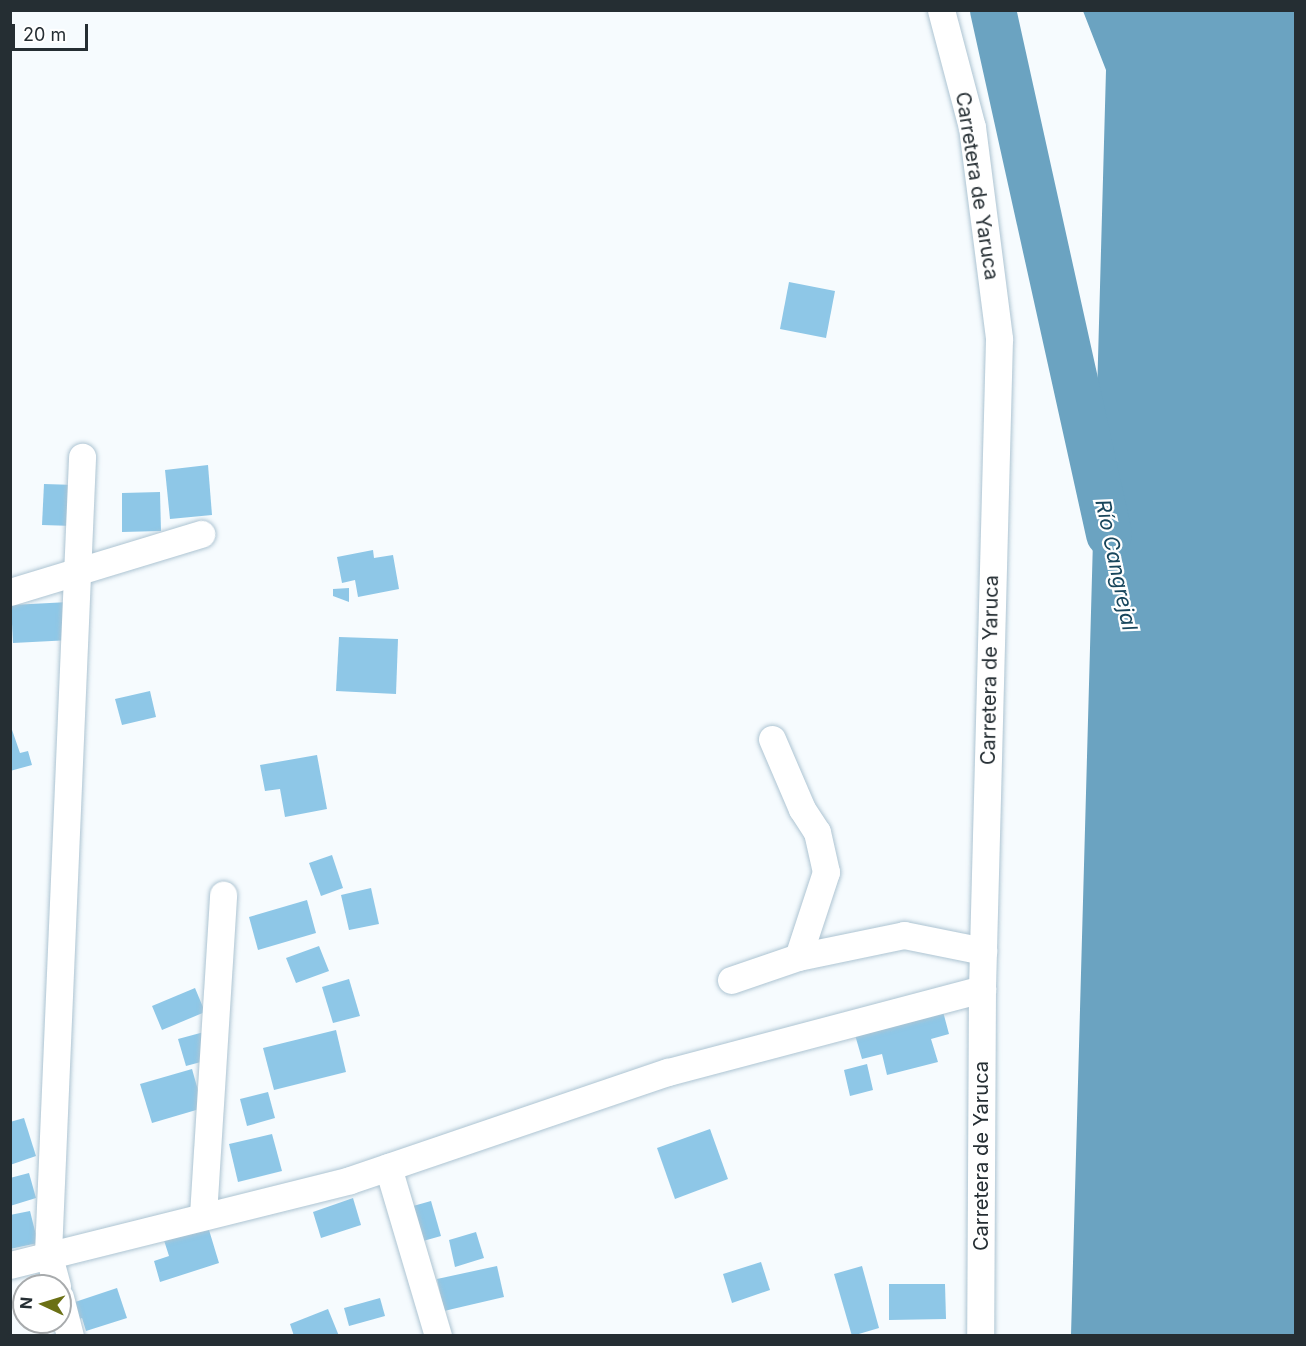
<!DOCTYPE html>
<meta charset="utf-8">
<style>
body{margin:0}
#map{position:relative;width:1306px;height:1346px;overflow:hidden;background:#f6fbfe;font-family:Inter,sans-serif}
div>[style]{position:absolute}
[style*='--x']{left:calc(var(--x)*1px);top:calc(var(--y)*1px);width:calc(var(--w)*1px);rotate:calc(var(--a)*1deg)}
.water>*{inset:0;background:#6ba3c1}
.river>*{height:46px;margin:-23px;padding:0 23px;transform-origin:23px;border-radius:23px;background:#6ba3c1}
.building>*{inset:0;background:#8ec7e7}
.roads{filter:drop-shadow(0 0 2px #adc4d2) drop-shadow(0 0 2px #adc4d2)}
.minor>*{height:27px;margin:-13.5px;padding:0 13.5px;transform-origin:13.5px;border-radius:13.5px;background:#fff}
span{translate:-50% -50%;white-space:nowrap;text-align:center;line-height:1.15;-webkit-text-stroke:4.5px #fff;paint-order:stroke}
.street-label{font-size:20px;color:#252e33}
.water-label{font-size:21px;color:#18465c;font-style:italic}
.frame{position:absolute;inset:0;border:12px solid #252e33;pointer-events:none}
.north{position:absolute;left:12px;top:1274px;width:60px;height:60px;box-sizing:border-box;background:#fff;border:2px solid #a8abad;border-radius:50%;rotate:274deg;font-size:16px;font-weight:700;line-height:24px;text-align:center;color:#252e33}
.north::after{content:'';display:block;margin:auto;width:21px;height:27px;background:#6b7015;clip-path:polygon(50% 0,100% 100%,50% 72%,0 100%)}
.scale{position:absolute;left:12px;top:24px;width:76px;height:27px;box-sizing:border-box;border:3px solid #252e33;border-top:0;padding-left:8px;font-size:18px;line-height:21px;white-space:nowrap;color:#252e33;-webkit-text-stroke:4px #fff;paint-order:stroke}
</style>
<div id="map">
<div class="water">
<div style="clip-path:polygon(1083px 11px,1295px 11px,1295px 1335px,1071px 1335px,1106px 70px)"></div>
</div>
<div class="river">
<div style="--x:993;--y:10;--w:537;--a:77.52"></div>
</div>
<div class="building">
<div style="clip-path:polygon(789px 282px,835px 291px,826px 338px,780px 329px)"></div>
<div style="clip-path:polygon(208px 465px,212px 515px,170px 519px,165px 470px)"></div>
<div style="clip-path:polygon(44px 484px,76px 485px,74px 526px,42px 525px)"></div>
<div style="clip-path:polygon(160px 492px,161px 531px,122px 532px,122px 493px)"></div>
<div style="clip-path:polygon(373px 550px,374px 558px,393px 555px,399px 589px,358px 597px,355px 580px,342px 583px,337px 557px)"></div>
<div style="clip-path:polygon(349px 588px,349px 602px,333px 596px,333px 589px)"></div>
<div style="clip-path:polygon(69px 602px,71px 640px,13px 643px,11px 605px)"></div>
<div style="clip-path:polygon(339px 637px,398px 639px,396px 694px,336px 691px)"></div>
<div style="clip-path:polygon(150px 691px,156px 717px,122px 725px,115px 699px)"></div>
<div style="clip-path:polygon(10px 724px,20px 753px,28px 751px,32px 765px,10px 771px)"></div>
<div style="clip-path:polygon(317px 755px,327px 809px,285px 817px,280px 789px,265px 791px,260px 765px)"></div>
<div style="clip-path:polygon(332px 855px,343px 888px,321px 896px,309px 863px)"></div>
<div style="clip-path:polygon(371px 888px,379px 924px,349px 930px,341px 895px)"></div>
<div style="clip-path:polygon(307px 900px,316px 933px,258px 950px,249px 917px)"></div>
<div style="clip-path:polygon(319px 946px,329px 971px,296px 983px,286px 958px)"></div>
<div style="clip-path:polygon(349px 979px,360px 1016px,333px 1023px,322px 987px)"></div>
<div style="clip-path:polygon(195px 988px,205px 1012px,162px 1030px,152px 1006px)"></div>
<div style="clip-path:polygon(941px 1004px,949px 1034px,931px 1039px,938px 1062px,887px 1075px,882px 1054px,862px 1059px,853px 1028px)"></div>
<div style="clip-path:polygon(336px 1030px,346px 1072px,274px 1090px,263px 1048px)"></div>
<div style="clip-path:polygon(204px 1032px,212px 1059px,186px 1066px,178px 1039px)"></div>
<div style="clip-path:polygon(867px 1064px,873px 1090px,850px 1096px,844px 1070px)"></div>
<div style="clip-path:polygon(192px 1069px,203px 1108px,152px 1123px,140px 1084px)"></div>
<div style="clip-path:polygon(268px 1092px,275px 1118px,247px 1126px,240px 1099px)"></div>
<div style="clip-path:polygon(24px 1118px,36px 1156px,10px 1165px,10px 1122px)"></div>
<div style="clip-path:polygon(710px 1129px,728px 1179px,675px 1199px,657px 1148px)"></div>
<div style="clip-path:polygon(272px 1134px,282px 1171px,238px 1182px,229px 1144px)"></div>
<div style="clip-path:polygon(29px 1173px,36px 1198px,10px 1206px,10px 1178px)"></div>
<div style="clip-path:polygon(353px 1198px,361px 1225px,321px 1238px,313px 1212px)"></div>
<div style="clip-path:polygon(431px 1201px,441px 1236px,416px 1243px,406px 1208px)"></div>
<div style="clip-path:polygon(30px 1211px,38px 1243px,10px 1249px,10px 1215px)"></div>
<div style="clip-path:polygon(206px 1220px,219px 1263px,160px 1282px,154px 1261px,169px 1256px,162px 1234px)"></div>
<div style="clip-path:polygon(476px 1232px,484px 1258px,455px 1267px,449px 1240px)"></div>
<div style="clip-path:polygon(761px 1262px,770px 1290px,732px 1303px,723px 1274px)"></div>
<div style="clip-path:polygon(497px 1266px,504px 1297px,444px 1311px,437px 1279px)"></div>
<div style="clip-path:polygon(862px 1266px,879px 1328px,852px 1336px,834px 1274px)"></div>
<div style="clip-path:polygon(889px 1284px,945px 1284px,946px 1319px,889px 1320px)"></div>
<div style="clip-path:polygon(117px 1288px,127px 1318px,86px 1331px,82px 1318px,75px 1321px,69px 1304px)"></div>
<div style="clip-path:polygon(380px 1298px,385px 1316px,349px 1326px,344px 1308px)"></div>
<div style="clip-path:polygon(328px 1309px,339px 1336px,294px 1336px,290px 1324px)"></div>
</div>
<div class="roads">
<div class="minor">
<div style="--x:941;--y:10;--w:121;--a:75.2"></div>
<div style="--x:972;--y:127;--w:214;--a:82.7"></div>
<div style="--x:999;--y:339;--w:650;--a:91.5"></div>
<div style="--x:982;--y:989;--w:347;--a:90.3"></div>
<div style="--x:10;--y:592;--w:200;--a:-16.9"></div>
<div style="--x:772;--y:739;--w:76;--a:66.8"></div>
<div style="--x:802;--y:809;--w:27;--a:57"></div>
<div style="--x:817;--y:832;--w:41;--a:77.3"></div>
<div style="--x:826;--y:872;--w:89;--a:108.2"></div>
<div style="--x:731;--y:980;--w:71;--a:-18.9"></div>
<div style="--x:798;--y:957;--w:108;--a:-11.7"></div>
<div style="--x:904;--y:935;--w:81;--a:11.4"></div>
<div style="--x:388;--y:1167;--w:176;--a:73.5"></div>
<div style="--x:203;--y:1215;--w:321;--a:-86.4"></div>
<div style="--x:10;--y:1265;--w:350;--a:-14"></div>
<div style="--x:350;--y:1180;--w:336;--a:-18.8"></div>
<div style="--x:668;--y:1072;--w:325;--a:-14.8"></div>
<div style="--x:57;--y:1286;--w:34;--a:-105"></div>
<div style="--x:48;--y:1253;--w:797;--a:-87.55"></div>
<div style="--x:60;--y:1297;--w:40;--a:75.6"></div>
</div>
</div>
<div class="street-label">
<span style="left:977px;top:186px;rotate:81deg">Carretera de Yaruca</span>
<span style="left:990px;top:670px;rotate:-89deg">Carretera de Yaruca</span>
<span style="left:981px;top:1156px;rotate:-90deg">Carretera de Yaruca</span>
</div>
<div class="water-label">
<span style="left:1116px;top:565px;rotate:78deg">Río Cangrejal</span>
</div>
<div class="frame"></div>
<div class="north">N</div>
<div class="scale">20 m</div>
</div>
